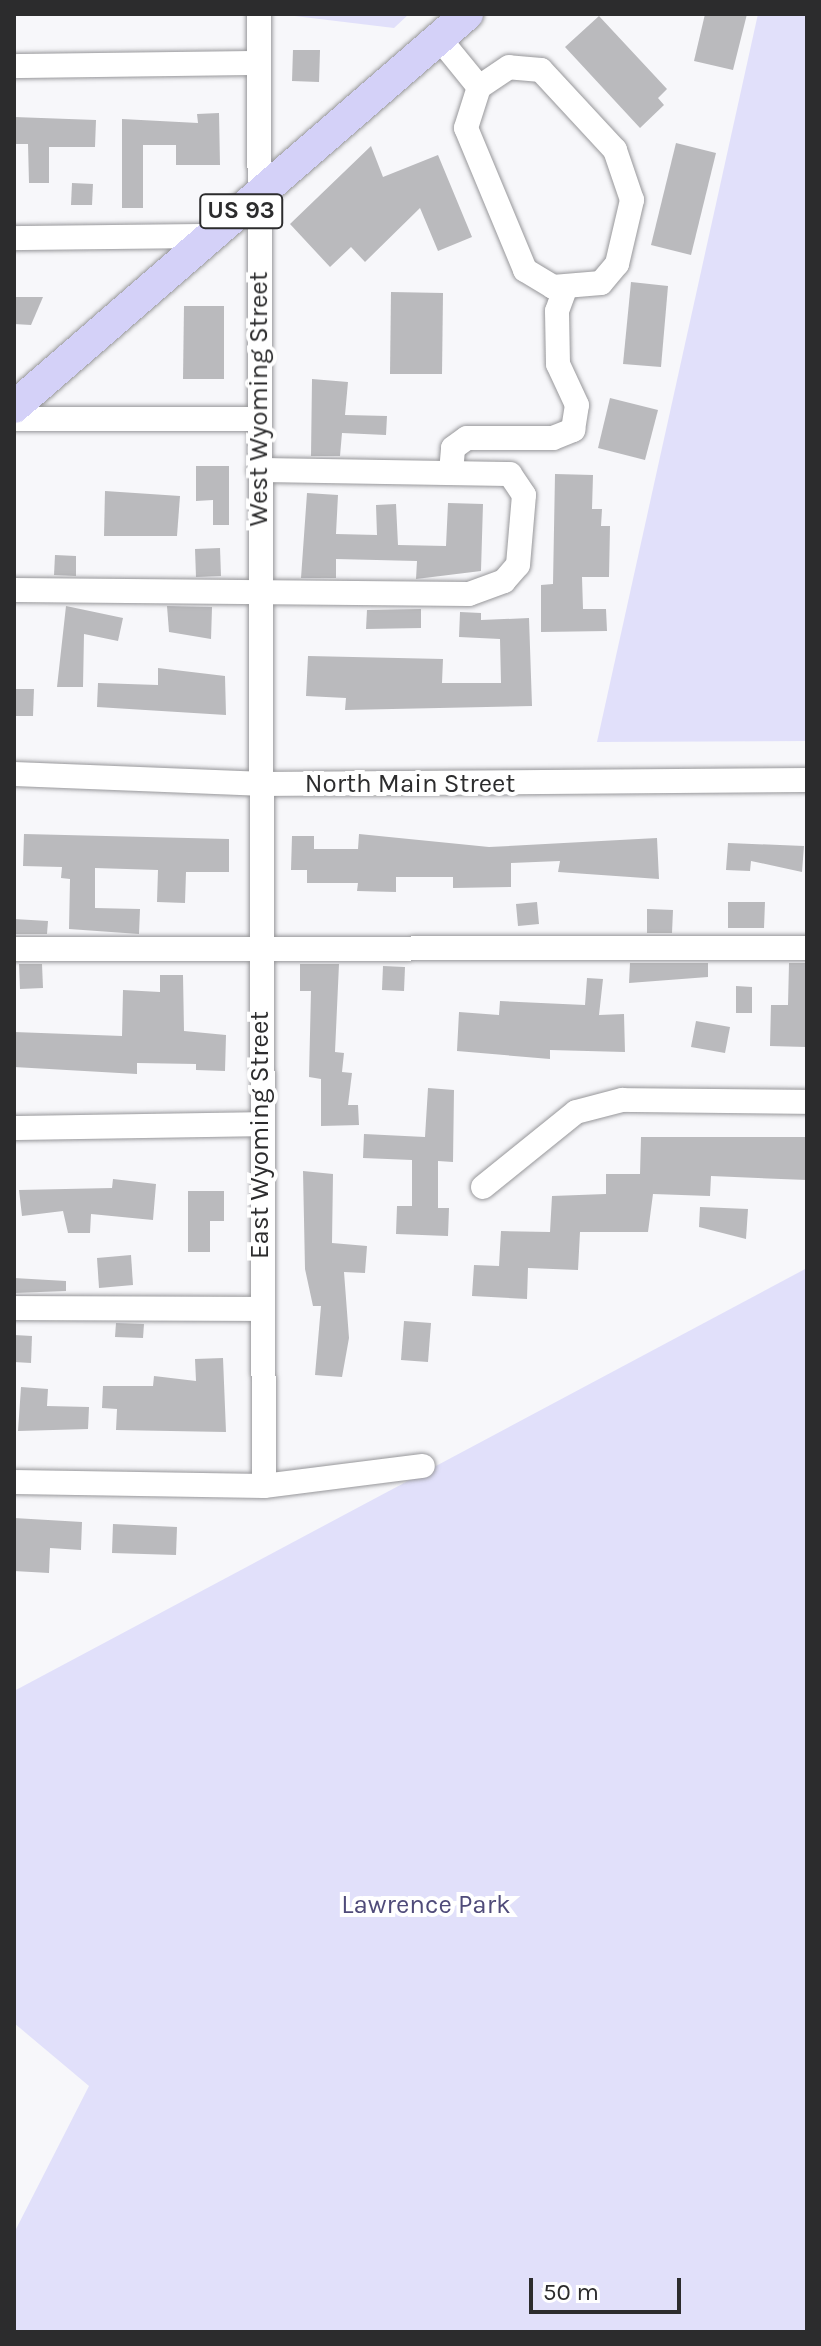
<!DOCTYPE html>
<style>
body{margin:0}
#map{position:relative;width:821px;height:2346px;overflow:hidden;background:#f7f7fa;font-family:Karla,sans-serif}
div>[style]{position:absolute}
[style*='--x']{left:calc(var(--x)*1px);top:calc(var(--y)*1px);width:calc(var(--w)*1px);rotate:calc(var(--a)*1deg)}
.green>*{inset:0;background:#e1e0fa}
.building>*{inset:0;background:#bababd}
.roads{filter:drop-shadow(0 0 2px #97979a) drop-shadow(0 0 2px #97979a)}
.minor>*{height:24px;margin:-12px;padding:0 12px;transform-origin:12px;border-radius:12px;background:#fff}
.major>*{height:32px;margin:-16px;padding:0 16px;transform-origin:16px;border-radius:16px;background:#d4d1f8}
span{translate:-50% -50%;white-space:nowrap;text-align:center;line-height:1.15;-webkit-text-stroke:8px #fff;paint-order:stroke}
.shield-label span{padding:2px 6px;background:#fff;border:2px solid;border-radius:6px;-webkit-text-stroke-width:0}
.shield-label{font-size:24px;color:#2c2c2d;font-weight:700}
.street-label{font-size:26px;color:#2c2c2d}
.park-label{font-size:26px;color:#4f4b79}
.frame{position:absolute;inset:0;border:16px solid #2c2c2d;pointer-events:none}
.scale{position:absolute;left:529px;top:2278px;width:152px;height:36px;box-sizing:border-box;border:4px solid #2c2c2d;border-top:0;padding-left:10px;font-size:24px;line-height:28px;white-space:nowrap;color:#2c2c2d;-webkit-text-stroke:6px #fff;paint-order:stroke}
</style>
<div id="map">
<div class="green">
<div style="clip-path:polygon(278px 14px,409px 14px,394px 28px)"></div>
<div style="clip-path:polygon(758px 14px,807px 14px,807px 741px,597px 742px)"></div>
<div style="clip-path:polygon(807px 1268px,807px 2332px,14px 2332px,14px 2233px,89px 2086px,14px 2023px,14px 1691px)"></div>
</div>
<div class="building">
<div style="clip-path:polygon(705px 14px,747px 14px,733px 70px,694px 61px)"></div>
<div style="clip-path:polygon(599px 16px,667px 89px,658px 98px,664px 105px,640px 128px,565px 47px)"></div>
<div style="clip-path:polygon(293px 50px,320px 50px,319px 82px,292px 81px)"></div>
<div style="clip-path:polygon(219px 113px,220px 165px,176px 165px,176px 145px,143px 145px,143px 208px,122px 208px,122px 119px,198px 123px,197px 114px)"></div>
<div style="clip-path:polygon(14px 117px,96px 120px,95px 147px,49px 147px,49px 183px,29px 183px,28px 144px,14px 144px)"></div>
<div style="clip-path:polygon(676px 143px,716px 153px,691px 255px,651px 245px)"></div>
<div style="clip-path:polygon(371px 146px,383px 177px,438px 155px,472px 237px,438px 251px,420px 208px,365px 262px,351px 247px,330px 267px,290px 224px)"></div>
<div style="clip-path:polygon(72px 183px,93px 184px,92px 205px,71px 205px)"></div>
<div style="clip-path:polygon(631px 282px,668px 286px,661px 367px,623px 364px)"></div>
<div style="clip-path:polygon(391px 292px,443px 293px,442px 374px,390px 374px)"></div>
<div style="clip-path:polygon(14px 297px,43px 297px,31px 325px,14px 324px)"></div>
<div style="clip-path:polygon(184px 306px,224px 306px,224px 379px,183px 379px)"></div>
<div style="clip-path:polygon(312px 379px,348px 382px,345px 415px,387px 416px,386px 435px,342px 433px,340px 456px,311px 456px)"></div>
<div style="clip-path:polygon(610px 398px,658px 410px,645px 460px,598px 448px)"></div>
<div style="clip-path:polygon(196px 466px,229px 466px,229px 525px,213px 525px,213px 500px,196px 501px)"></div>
<div style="clip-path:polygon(555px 474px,593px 475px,592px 509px,602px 509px,601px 526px,610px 526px,609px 577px,582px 577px,583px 609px,606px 609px,607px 631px,541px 632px,541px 585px,553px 584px)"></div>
<div style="clip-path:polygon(105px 491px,180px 496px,177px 536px,104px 536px)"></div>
<div style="clip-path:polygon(307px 493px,338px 495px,336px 534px,377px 535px,376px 505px,396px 504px,398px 545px,446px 546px,448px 503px,483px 504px,481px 571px,416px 579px,417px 561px,336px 559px,336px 578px,301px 578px)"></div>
<div style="clip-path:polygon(220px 548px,221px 576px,196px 577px,195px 549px)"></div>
<div style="clip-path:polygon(55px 555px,76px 556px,76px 576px,54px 575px)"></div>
<div style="clip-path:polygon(66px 606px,123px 618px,118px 641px,84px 634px,83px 687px,57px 687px)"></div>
<div style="clip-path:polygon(167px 606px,212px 607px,211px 639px,169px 632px)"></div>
<div style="clip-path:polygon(421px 609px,421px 628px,366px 629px,367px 610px)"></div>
<div style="clip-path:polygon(460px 612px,481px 613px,481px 620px,529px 618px,532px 706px,345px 710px,346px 698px,306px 696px,308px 656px,443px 659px,442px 683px,501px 683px,500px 639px,459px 637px)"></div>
<div style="clip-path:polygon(158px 668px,225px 676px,226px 715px,97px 707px,98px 683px,158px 685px)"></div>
<div style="clip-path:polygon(14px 689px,34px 689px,33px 716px,14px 716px)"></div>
<div style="clip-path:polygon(24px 834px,229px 839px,229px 872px,186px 872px,185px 903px,157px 902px,158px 870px,95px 868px,95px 908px,140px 909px,139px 934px,69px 929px,70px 879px,61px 878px,62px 867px,23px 866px)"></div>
<div style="clip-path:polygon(359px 834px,489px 847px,657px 838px,659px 879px,558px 872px,560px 861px,511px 863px,511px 887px,453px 888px,453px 877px,396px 877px,396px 892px,357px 891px,358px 883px,307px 883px,307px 870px,291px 870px,292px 836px,314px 836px,314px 849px,358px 849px)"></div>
<div style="clip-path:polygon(728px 843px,804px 846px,802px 872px,751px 861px,750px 871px,726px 870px)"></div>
<div style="clip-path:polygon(537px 902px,539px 924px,518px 926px,516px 904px)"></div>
<div style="clip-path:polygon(728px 902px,765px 902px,764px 928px,728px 928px)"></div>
<div style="clip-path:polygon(647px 909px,673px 910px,672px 933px,647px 933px)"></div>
<div style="clip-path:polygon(14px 919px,48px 921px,47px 934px,14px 934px)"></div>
<div style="clip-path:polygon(630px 963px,708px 963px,708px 977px,629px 983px)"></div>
<div style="clip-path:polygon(789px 963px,807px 963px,806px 1047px,770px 1046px,771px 1005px,788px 1005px)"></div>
<div style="clip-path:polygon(19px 964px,42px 964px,43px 988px,20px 989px)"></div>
<div style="clip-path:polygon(300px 964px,339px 964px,335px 1052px,344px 1053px,342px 1072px,352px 1073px,348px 1105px,358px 1105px,359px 1125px,321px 1126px,321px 1079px,309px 1077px,311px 991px,300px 991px)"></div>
<div style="clip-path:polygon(383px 966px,405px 967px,404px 991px,382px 990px)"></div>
<div style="clip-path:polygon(160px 975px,183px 975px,184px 1031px,226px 1035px,225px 1071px,196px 1070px,196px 1064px,137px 1063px,137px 1074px,14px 1067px,14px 1032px,122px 1036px,123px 990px,160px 992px)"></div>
<div style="clip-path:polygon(587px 978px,603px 979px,599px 1015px,624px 1014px,625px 1052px,550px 1050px,550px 1059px,457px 1051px,459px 1012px,499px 1015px,500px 1001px,585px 1005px)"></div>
<div style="clip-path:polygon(736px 986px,752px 987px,752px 1013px,736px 1013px)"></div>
<div style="clip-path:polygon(696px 1021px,730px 1027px,725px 1053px,691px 1047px)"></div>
<div style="clip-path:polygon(428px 1088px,454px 1090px,453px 1162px,438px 1161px,438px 1208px,449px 1208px,448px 1236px,396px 1234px,397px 1206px,412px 1206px,412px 1160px,363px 1158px,364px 1134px,425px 1137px)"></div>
<div style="clip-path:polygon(641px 1137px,807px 1137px,807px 1180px,711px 1176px,710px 1196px,653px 1194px,648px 1232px,580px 1232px,578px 1270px,528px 1268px,527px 1299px,472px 1296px,474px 1265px,499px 1266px,501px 1231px,550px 1232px,552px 1196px,606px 1194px,606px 1174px,640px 1174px)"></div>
<div style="clip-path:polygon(303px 1171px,333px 1174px,332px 1243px,367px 1246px,365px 1273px,344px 1272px,349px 1338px,342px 1377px,315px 1375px,321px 1306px,313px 1306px,305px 1269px)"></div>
<div style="clip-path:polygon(113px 1179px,156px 1184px,153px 1220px,91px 1214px,90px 1233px,68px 1233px,63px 1211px,22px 1216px,19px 1190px,112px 1188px)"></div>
<div style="clip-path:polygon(188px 1191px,224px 1191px,224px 1221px,210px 1221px,210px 1252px,188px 1252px)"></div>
<div style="clip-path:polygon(700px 1207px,748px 1209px,746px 1239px,699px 1227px)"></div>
<div style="clip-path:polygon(131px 1255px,133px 1285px,99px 1288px,97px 1258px)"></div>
<div style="clip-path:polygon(14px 1278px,66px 1281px,66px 1291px,14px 1293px)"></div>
<div style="clip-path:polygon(404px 1321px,431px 1323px,428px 1362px,401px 1360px)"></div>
<div style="clip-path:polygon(116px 1323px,144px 1324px,143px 1338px,115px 1337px)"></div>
<div style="clip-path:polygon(14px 1335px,32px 1336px,31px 1363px,14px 1362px)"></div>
<div style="clip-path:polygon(223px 1358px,226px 1432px,116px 1430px,117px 1409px,102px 1408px,103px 1386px,153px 1386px,154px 1376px,196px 1381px,195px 1359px)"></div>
<div style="clip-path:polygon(21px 1387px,48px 1389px,47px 1406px,89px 1407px,88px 1429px,18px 1431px)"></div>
<div style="clip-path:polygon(14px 1518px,82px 1522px,81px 1550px,50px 1548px,49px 1573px,14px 1571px)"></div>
<div style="clip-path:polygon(113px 1524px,177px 1527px,176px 1555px,112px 1553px)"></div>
</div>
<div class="roads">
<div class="minor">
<div style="--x:259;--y:14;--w:1472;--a:89.81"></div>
<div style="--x:439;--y:38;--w:63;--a:50.8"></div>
<div style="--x:479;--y:87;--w:43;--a:107.6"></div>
<div style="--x:466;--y:128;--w:154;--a:67.4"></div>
<div style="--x:525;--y:270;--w:33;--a:31"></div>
<div style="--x:553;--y:287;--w:48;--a:-4.8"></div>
<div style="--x:601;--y:283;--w:25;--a:-50"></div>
<div style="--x:617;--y:264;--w:66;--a:-76.8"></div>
<div style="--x:632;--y:200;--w:53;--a:-108.8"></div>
<div style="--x:615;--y:150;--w:109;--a:-132.8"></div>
<div style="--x:541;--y:70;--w:32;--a:-175"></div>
<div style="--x:509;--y:67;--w:36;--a:146"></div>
<div style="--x:14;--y:66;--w:245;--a:-0.7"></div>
<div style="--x:14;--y:238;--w:197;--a:-0.6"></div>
<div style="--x:14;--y:419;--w:245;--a:0"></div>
<div style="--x:451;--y:472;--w:24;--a:-85"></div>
<div style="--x:453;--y:448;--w:17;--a:-36"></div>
<div style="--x:467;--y:438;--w:86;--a:0"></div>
<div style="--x:553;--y:438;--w:22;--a:-22"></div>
<div style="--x:573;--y:430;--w:25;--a:-81"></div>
<div style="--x:577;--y:405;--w:45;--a:-114.9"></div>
<div style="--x:558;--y:364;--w:53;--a:-91.1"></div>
<div style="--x:557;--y:311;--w:23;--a:-70"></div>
<div style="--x:14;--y:590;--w:455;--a:0.5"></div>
<div style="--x:469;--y:594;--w:37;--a:-20"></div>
<div style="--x:504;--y:581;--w:21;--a:-49"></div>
<div style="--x:518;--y:565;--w:70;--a:-85.1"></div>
<div style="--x:524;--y:495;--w:25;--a:-124"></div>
<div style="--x:510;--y:474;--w:251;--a:-179.1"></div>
<div style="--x:14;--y:774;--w:245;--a:2.3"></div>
<div style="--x:259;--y:784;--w:548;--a:-0.42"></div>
<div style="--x:14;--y:949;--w:793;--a:-0.07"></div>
<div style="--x:14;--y:1128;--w:244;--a:-0.9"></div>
<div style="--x:483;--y:1187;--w:119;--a:-38.9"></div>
<div style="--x:576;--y:1112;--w:48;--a:-14.6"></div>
<div style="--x:622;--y:1100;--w:185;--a:0.6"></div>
<div style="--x:14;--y:1308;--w:248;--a:0.2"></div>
<div style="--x:14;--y:1482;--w:250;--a:0.9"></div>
<div style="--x:264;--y:1486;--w:160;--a:-7.2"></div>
</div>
<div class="major">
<div style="--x:14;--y:407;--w:600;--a:-40.94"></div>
</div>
</div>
<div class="shield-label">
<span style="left:241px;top:211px">US 93</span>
</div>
<div class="street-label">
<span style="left:259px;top:399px;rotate:-90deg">West Wyoming Street</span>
<span style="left:410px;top:784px">North Main Street</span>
<span style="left:260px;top:1135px;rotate:-90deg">East Wyoming Street</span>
</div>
<div class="park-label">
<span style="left:426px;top:1905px">Lawrence Park</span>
</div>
<div class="frame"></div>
<div class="scale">50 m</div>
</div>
